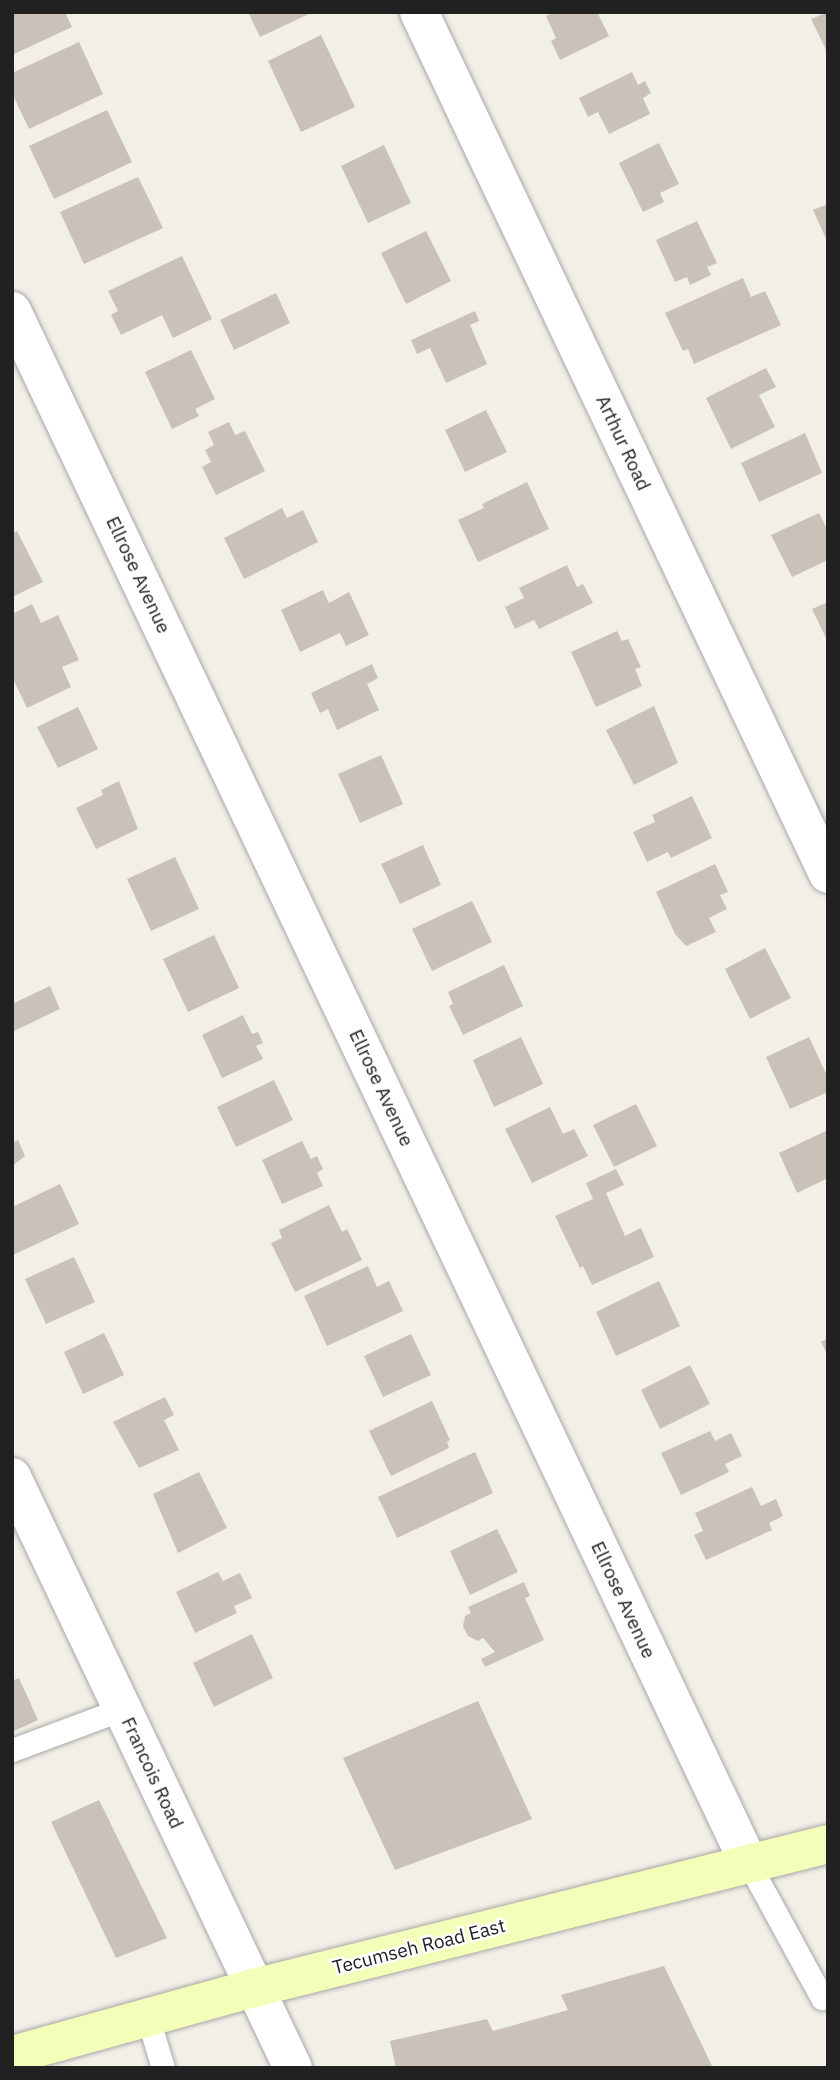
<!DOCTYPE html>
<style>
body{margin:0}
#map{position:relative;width:840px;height:2080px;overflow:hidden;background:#f2efe7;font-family:"IBM Plex Sans",sans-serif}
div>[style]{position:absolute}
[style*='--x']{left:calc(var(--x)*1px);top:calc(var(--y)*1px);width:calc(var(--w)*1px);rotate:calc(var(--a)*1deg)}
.building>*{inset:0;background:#cac2b9}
.roads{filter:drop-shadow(0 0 2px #a8a8a8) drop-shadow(0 0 2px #a8a8a8)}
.lane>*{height:23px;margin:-11.5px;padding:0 11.5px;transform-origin:11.5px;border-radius:11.5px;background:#fff}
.street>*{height:38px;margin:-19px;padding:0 19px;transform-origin:19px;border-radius:19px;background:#fff}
.secondary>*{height:38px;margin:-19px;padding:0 19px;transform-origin:19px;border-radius:19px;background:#f4feb8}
span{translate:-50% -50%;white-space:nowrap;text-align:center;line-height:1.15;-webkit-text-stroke:5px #fff;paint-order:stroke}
.street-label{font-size:19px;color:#212121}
.frame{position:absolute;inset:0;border:14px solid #212121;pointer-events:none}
</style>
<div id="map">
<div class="building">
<div style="clip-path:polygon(12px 12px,65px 12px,72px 27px,12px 55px)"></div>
<div style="clip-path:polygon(248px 12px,313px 12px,260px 37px)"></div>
<div style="clip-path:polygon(554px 12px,597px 12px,609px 36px,560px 60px,551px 41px,556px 38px,546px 16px)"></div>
<div style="clip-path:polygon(828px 12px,828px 54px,811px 19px)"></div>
<div style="clip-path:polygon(321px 35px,355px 107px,301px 132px,268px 61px)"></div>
<div style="clip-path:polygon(79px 42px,103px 94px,29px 129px,12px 93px,12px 73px)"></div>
<div style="clip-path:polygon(632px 72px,638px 85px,645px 81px,651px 93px,643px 98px,650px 114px,609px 134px,598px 112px,588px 117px,579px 98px)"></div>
<div style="clip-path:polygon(107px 110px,132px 162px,54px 199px,29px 146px)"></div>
<div style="clip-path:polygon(659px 143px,679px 184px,660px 193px,664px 202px,643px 212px,619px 163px)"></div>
<div style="clip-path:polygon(384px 145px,411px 203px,368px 223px,341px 166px)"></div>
<div style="clip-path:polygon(138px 177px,163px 228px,84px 264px,60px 212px)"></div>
<div style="clip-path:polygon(828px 204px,828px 243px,813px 210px)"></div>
<div style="clip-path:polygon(697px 221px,717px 263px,707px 267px,711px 275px,690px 285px,687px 277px,675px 282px,656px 240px)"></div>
<div style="clip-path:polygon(426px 231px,451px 281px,406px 304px,381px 253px)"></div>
<div style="clip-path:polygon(182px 256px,212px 319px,173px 338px,162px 315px,121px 335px,111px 315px,118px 311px,108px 291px)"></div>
<div style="clip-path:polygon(743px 278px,751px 297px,765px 291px,781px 325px,694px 364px,688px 349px,683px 351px,665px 313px)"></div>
<div style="clip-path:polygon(276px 293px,290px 323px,234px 350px,220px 320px)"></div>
<div style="clip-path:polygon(475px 311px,479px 321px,470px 325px,487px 364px,446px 383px,430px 348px,417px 354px,411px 340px)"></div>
<div style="clip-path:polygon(191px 350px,215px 399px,195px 409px,199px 416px,172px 429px,145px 372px)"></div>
<div style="clip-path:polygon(766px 368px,776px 387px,759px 395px,775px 427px,731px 449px,706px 398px)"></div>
<div style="clip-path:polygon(486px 410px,507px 452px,465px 472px,445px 430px)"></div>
<div style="clip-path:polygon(229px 422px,235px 435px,245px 431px,265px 471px,216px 495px,202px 467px,211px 462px,205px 450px,214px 445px,208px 432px)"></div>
<div style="clip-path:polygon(805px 433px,822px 473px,759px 502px,741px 463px)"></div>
<div style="clip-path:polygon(527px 482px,549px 529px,478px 562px,458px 520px,484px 508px,482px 504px)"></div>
<div style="clip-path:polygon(282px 508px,287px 518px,303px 510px,318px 542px,244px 579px,224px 538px)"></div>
<div style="clip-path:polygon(819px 513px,828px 531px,828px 560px,792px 577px,771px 535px)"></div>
<div style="clip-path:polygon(17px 531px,43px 582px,12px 597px,12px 534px)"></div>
<div style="clip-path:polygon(567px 565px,577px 587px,583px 584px,593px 603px,539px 629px,534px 620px,515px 629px,505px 607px,524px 598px,519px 588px)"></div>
<div style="clip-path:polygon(323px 590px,329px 603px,349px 592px,369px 635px,346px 646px,340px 633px,300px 652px,281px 610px)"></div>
<div style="clip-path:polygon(828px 602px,828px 642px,812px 609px)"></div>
<div style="clip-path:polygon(32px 604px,41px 623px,58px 615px,79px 660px,62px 667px,71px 687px,27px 708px,12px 677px,12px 614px)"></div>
<div style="clip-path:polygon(617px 631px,622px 641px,628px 639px,641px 667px,635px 669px,642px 686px,596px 707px,571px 652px)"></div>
<div style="clip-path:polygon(372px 664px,378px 678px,367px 684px,379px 710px,337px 730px,328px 709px,320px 713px,311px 693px)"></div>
<div style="clip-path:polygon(654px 706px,678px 763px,634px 785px,606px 730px)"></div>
<div style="clip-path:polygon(78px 707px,98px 749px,58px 768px,37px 727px)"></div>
<div style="clip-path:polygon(381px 755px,403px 804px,360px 823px,338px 774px)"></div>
<div style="clip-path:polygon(119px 781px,138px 829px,96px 849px,76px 808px,103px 795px,101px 790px)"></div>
<div style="clip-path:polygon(692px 796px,712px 838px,671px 858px,668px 852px,647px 862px,633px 832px,655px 822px,652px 815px)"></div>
<div style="clip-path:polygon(423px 845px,441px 885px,400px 904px,381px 864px)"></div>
<div style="clip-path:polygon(175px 857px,199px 909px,151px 931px,127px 879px)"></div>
<div style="clip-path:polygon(715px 864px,728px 892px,720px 895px,727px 909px,709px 918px,716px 932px,686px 946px,675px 934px,656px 892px)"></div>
<div style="clip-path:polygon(472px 901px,492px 942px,432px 971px,412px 929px)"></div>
<div style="clip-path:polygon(214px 935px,239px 988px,188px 1012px,163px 959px)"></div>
<div style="clip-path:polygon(765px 948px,791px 998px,750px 1019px,725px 969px)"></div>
<div style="clip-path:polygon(504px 965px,523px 1006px,463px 1035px,449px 1006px,453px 1004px,448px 992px)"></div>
<div style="clip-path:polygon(50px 986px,60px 1009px,12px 1032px,12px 1004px)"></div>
<div style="clip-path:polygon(243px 1015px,252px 1034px,258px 1032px,263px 1043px,256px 1046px,263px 1059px,222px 1078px,202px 1035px)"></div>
<div style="clip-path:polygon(521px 1037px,543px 1084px,494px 1107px,473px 1060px)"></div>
<div style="clip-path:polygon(809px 1037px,828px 1078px,828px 1092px,790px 1109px,766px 1057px)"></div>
<div style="clip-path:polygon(274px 1080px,293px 1120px,236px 1147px,217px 1107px)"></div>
<div style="clip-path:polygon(636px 1104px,657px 1146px,614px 1167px,593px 1125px)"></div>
<div style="clip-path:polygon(550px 1107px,563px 1134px,574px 1129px,588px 1156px,532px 1183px,505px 1129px)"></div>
<div style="clip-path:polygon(828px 1130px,828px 1178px,797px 1193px,779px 1153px)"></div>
<div style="clip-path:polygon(18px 1140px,25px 1156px,12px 1166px,12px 1143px)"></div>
<div style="clip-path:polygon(302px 1141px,311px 1159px,317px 1156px,323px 1169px,317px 1173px,323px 1186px,282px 1204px,262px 1160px)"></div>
<div style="clip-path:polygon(616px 1169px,624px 1185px,606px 1193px,625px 1236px,641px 1228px,654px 1257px,592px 1285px,583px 1266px,580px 1268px,555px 1216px,593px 1199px,586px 1183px)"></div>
<div style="clip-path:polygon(60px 1184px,79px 1224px,13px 1255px,12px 1207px)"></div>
<div style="clip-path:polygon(329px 1205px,342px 1232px,347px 1229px,362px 1260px,295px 1292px,271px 1243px,282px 1238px,279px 1230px)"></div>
<div style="clip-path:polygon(74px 1257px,95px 1302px,46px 1324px,25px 1279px)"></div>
<div style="clip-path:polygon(368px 1266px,377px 1287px,389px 1281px,403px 1311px,327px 1346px,304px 1296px)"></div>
<div style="clip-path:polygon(659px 1281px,680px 1326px,616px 1356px,596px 1312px)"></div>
<div style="clip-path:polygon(104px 1333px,124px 1375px,83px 1394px,64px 1352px)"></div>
<div style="clip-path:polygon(411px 1334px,431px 1375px,383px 1397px,364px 1356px)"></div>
<div style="clip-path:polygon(828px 1338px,828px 1356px,821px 1342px)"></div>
<div style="clip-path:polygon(690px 1365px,710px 1404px,660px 1429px,641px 1390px)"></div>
<div style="clip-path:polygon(165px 1397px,174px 1415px,164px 1420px,179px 1450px,139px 1468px,113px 1422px)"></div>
<div style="clip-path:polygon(432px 1401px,450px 1440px,447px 1442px,449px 1448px,391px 1476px,369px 1431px)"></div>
<div style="clip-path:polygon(710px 1431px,715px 1441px,731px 1433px,742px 1456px,725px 1464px,729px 1472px,681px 1495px,661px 1453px)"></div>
<div style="clip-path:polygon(475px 1452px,493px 1493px,397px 1538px,378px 1497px)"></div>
<div style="clip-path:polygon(199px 1472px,227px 1528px,178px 1553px,153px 1494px)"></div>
<div style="clip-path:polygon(752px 1487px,761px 1506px,776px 1499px,783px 1516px,769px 1523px,772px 1530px,706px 1560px,694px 1535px,703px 1531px,695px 1513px)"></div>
<div style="clip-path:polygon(497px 1529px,518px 1572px,470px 1595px,450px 1551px)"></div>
<div style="clip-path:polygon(218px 1572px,223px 1581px,240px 1573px,252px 1598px,234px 1606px,237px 1613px,195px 1633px,176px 1592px)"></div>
<div style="clip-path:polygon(524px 1582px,530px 1596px,525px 1598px,544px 1640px,485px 1667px,481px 1659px,495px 1652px,483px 1638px,478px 1641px,468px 1636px,463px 1626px,465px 1616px,471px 1613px,468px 1607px)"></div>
<div style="clip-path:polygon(252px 1634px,273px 1678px,214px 1707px,193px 1663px)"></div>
<div style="clip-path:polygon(19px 1678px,38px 1720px,12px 1732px,12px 1681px)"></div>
<div style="clip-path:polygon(478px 1701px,532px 1819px,395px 1870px,343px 1758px)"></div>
<div style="clip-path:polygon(99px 1800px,167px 1938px,116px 1958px,51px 1822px)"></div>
<div style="clip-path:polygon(664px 1966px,713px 2068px,396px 2068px,390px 2041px,487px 2019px,493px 2031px,568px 2010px,561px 1995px)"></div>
</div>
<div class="roads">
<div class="lane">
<div style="--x:12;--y:1750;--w:117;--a:-20.4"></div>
<div style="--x:749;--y:1864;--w:153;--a:61.4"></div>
<div style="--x:148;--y:2018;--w:52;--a:73.3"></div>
</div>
<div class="street">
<div style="--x:419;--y:12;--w:954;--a:64.62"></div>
<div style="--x:12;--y:311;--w:1719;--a:64.61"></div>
<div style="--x:12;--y:1477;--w:654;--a:64.57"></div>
</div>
<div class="secondary">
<div style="--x:12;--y:2055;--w:251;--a:-15.5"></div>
<div style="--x:254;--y:1988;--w:592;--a:-14.08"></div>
</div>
</div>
<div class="street-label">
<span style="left:623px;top:443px;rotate:65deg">Arthur Road</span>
<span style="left:138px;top:575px;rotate:65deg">Ellrose Avenue</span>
<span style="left:381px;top:1088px;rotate:65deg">Ellrose Avenue</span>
<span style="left:623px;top:1600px;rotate:65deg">Ellrose Avenue</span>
<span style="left:152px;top:1773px;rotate:65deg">Francois Road</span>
<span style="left:419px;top:1947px;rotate:-14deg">Tecumseh Road East</span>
</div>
<div class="frame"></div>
</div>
